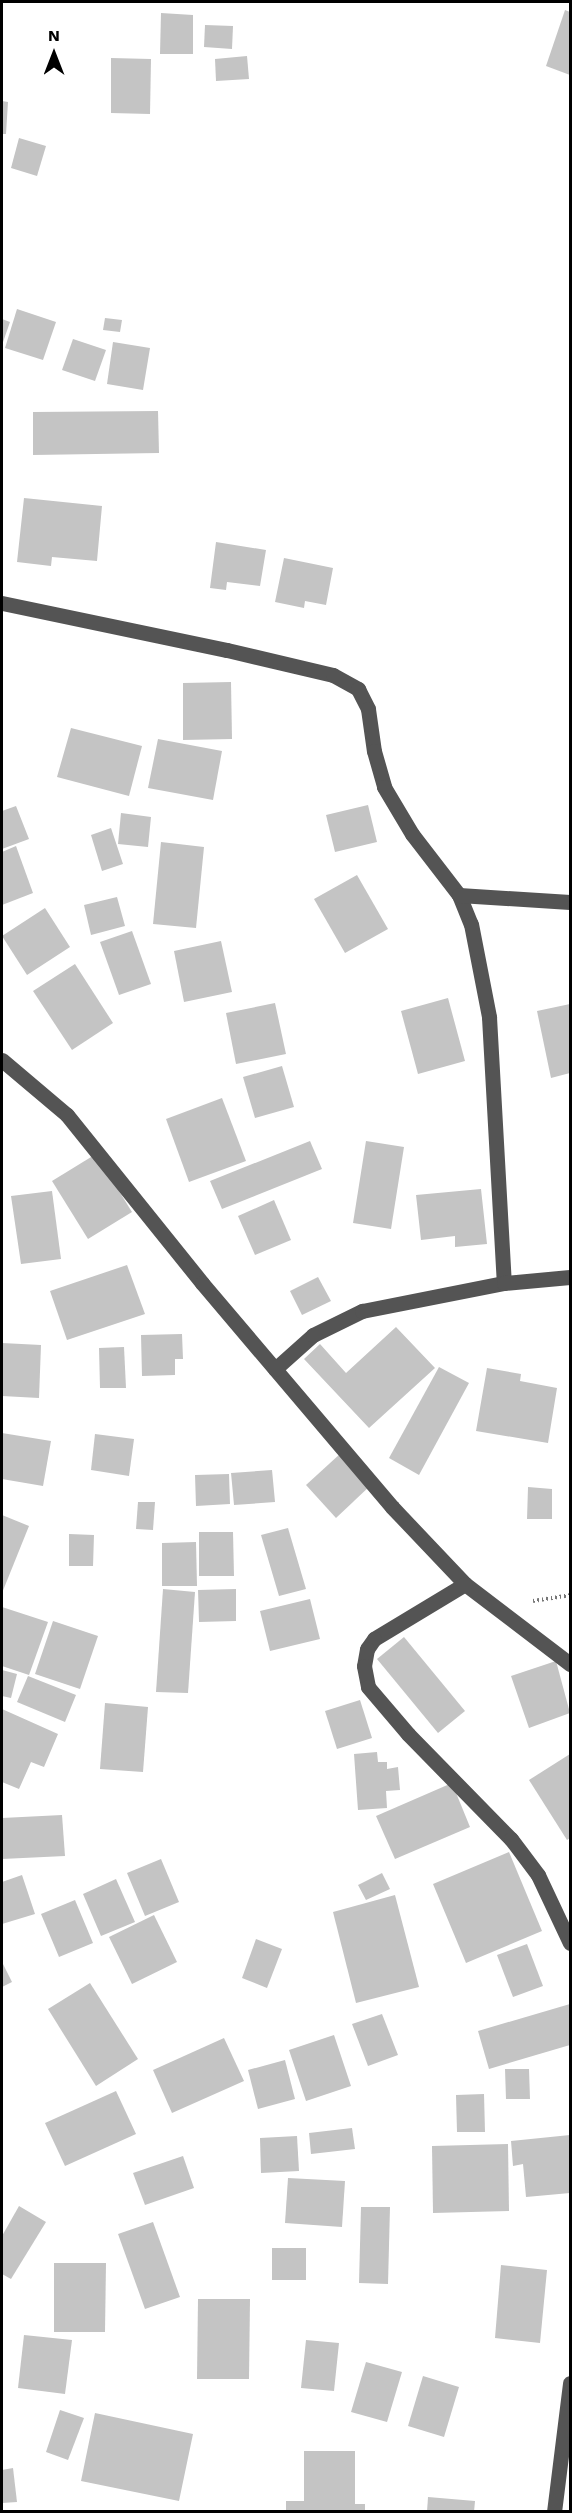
<!DOCTYPE html>
<style>
body{margin:0}
#map{position:relative;width:572px;height:2513px;overflow:hidden;background:#fff;font-family:"Work Sans",sans-serif}
div>[style]{position:absolute}
[style*='--x']{left:calc(var(--x)*1px);top:calc(var(--y)*1px);width:calc(var(--w)*1px);rotate:calc(var(--a)*1deg)}
.building>*{inset:0;background:#c4c4c4}
.path>*{height:4px;margin-top:-2px;transform-origin:0;background:repeating-linear-gradient(90deg,#767676 0 1.5px,transparent 0 4.5px)}
.minor>*{height:15px;margin:-7.5px;padding:0 7.5px;transform-origin:7.5px;border-radius:7.5px;background:#545454}
span{translate:-50% -50%;white-space:nowrap;text-align:center;line-height:1.15;-webkit-text-stroke:6px #fff;paint-order:stroke}
.frame{position:absolute;inset:0;border:3px solid #000;pointer-events:none}
.north{position:absolute;left:24px;top:24px;width:60px;height:60px;-webkit-text-stroke:4px #fff;paint-order:stroke;rotate:0deg;font-size:16px;font-weight:700;line-height:24px;text-align:center;color:#000}
.north::after{content:'';display:block;margin:auto;width:21px;height:27px;background:#000;clip-path:polygon(50% 0,100% 100%,50% 72%,0 100%)}
</style>
<div id="map">
<div class="building">
<div style="clip-path:polygon(565px 10px,570px 12px,570px 75px,546px 66px)"></div>
<div style="clip-path:polygon(161px 13px,193px 15px,193px 54px,160px 54px)"></div>
<div style="clip-path:polygon(205px 25px,233px 26px,232px 49px,204px 47px)"></div>
<div style="clip-path:polygon(247px 56px,249px 79px,216px 81px,215px 59px)"></div>
<div style="clip-path:polygon(111px 58px,151px 59px,150px 114px,111px 113px)"></div>
<div style="clip-path:polygon(2px 101px,8px 102px,6px 134px,2px 134px)"></div>
<div style="clip-path:polygon(19px 138px,46px 146px,37px 176px,11px 168px)"></div>
<div style="clip-path:polygon(17px 309px,56px 322px,43px 360px,5px 348px)"></div>
<div style="clip-path:polygon(105px 318px,122px 320px,120px 332px,103px 330px)"></div>
<div style="clip-path:polygon(2px 319px,10px 322px,2px 345px)"></div>
<div style="clip-path:polygon(73px 339px,106px 350px,95px 381px,62px 370px)"></div>
<div style="clip-path:polygon(113px 342px,150px 348px,143px 390px,107px 384px)"></div>
<div style="clip-path:polygon(158px 411px,159px 453px,33px 455px,33px 412px)"></div>
<div style="clip-path:polygon(24px 498px,102px 506px,97px 561px,52px 557px,51px 566px,17px 562px)"></div>
<div style="clip-path:polygon(216px 542px,266px 550px,260px 586px,227px 582px,226px 590px,210px 588px)"></div>
<div style="clip-path:polygon(284px 558px,333px 568px,326px 605px,305px 601px,304px 608px,275px 602px)"></div>
<div style="clip-path:polygon(231px 682px,232px 739px,183px 740px,183px 683px)"></div>
<div style="clip-path:polygon(71px 728px,142px 746px,129px 796px,57px 777px)"></div>
<div style="clip-path:polygon(158px 739px,222px 751px,213px 800px,148px 788px)"></div>
<div style="clip-path:polygon(368px 805px,377px 842px,335px 852px,326px 815px)"></div>
<div style="clip-path:polygon(16px 806px,29px 839px,2px 849px,2px 811px)"></div>
<div style="clip-path:polygon(121px 813px,151px 817px,148px 847px,118px 844px)"></div>
<div style="clip-path:polygon(111px 828px,123px 864px,102px 871px,91px 835px)"></div>
<div style="clip-path:polygon(161px 842px,204px 847px,196px 928px,153px 924px)"></div>
<div style="clip-path:polygon(16px 846px,33px 893px,2px 905px,2px 852px)"></div>
<div style="clip-path:polygon(357px 875px,388px 929px,345px 953px,314px 899px)"></div>
<div style="clip-path:polygon(117px 897px,125px 926px,91px 935px,84px 905px)"></div>
<div style="clip-path:polygon(45px 908px,70px 947px,27px 975px,2px 936px)"></div>
<div style="clip-path:polygon(132px 931px,151px 984px,119px 995px,100px 942px)"></div>
<div style="clip-path:polygon(221px 941px,232px 992px,184px 1002px,174px 951px)"></div>
<div style="clip-path:polygon(75px 964px,113px 1023px,72px 1050px,33px 991px)"></div>
<div style="clip-path:polygon(448px 998px,465px 1061px,418px 1074px,401px 1011px)"></div>
<div style="clip-path:polygon(275px 1003px,286px 1054px,236px 1064px,226px 1013px)"></div>
<div style="clip-path:polygon(570px 1004px,570px 1073px,551px 1078px,537px 1011px)"></div>
<div style="clip-path:polygon(282px 1066px,294px 1107px,255px 1118px,243px 1077px)"></div>
<div style="clip-path:polygon(222px 1098px,246px 1161px,189px 1182px,166px 1119px)"></div>
<div style="clip-path:polygon(310px 1141px,322px 1169px,222px 1209px,210px 1181px)"></div>
<div style="clip-path:polygon(366px 1141px,404px 1147px,391px 1229px,353px 1223px)"></div>
<div style="clip-path:polygon(96px 1154px,132px 1212px,88px 1239px,52px 1181px)"></div>
<div style="clip-path:polygon(481px 1189px,487px 1244px,455px 1247px,455px 1236px,421px 1240px,416px 1195px)"></div>
<div style="clip-path:polygon(52px 1191px,61px 1259px,21px 1264px,11px 1196px)"></div>
<div style="clip-path:polygon(274px 1200px,291px 1240px,255px 1255px,238px 1216px)"></div>
<div style="clip-path:polygon(127px 1265px,145px 1314px,67px 1340px,50px 1291px)"></div>
<div style="clip-path:polygon(318px 1277px,331px 1301px,302px 1315px,290px 1291px)"></div>
<div style="clip-path:polygon(396px 1327px,435px 1368px,369px 1428px,304px 1359px,320px 1344px,346px 1373px)"></div>
<div style="clip-path:polygon(182px 1334px,183px 1359px,175px 1359px,175px 1375px,142px 1376px,141px 1335px)"></div>
<div style="clip-path:polygon(2px 1343px,41px 1345px,39px 1398px,2px 1396px)"></div>
<div style="clip-path:polygon(124px 1347px,126px 1388px,100px 1388px,99px 1348px)"></div>
<div style="clip-path:polygon(439px 1367px,469px 1383px,419px 1475px,389px 1458px)"></div>
<div style="clip-path:polygon(487px 1368px,521px 1374px,520px 1381px,557px 1388px,548px 1443px,476px 1431px)"></div>
<div style="clip-path:polygon(2px 1433px,51px 1441px,43px 1486px,2px 1479px)"></div>
<div style="clip-path:polygon(95px 1434px,134px 1439px,129px 1476px,91px 1470px)"></div>
<div style="clip-path:polygon(341px 1453px,371px 1485px,336px 1518px,306px 1485px)"></div>
<div style="clip-path:polygon(272px 1470px,275px 1502px,234px 1505px,231px 1473px)"></div>
<div style="clip-path:polygon(229px 1474px,230px 1504px,196px 1506px,195px 1475px)"></div>
<div style="clip-path:polygon(528px 1487px,552px 1489px,552px 1519px,527px 1519px)"></div>
<div style="clip-path:polygon(138px 1502px,155px 1502px,153px 1530px,136px 1529px)"></div>
<div style="clip-path:polygon(2px 1515px,29px 1526px,2px 1593px)"></div>
<div style="clip-path:polygon(288px 1528px,306px 1589px,279px 1596px,261px 1535px)"></div>
<div style="clip-path:polygon(199px 1532px,233px 1532px,234px 1576px,199px 1576px)"></div>
<div style="clip-path:polygon(69px 1534px,94px 1535px,93px 1566px,69px 1566px)"></div>
<div style="clip-path:polygon(196px 1542px,197px 1586px,162px 1586px,162px 1543px)"></div>
<div style="clip-path:polygon(163px 1589px,195px 1592px,188px 1693px,156px 1692px)"></div>
<div style="clip-path:polygon(236px 1589px,236px 1621px,199px 1622px,198px 1590px)"></div>
<div style="clip-path:polygon(310px 1599px,320px 1639px,270px 1651px,260px 1611px)"></div>
<div style="clip-path:polygon(2px 1607px,48px 1622px,29px 1675px,2px 1666px)"></div>
<div style="clip-path:polygon(53px 1621px,98px 1636px,80px 1689px,35px 1674px)"></div>
<div style="clip-path:polygon(404px 1637px,465px 1711px,438px 1733px,377px 1659px)"></div>
<div style="clip-path:polygon(556px 1661px,570px 1713px,529px 1728px,511px 1676px)"></div>
<div style="clip-path:polygon(2px 1670px,17px 1674px,11px 1698px,2px 1696px)"></div>
<div style="clip-path:polygon(28px 1676px,76px 1695px,65px 1722px,17px 1702px)"></div>
<div style="clip-path:polygon(360px 1700px,372px 1738px,337px 1749px,325px 1711px)"></div>
<div style="clip-path:polygon(105px 1703px,148px 1707px,143px 1772px,100px 1769px)"></div>
<div style="clip-path:polygon(2px 1709px,58px 1734px,44px 1767px,31px 1762px,19px 1789px,2px 1782px)"></div>
<div style="clip-path:polygon(377px 1752px,378px 1762px,387px 1762px,387px 1769px,398px 1767px,400px 1790px,386px 1791px,387px 1808px,358px 1810px,354px 1754px)"></div>
<div style="clip-path:polygon(570px 1754px,570px 1838px,567px 1840px,529px 1780px)"></div>
<div style="clip-path:polygon(452px 1783px,470px 1827px,395px 1859px,376px 1816px)"></div>
<div style="clip-path:polygon(62px 1815px,65px 1856px,2px 1859px,2px 1818px)"></div>
<div style="clip-path:polygon(509px 1852px,542px 1931px,466px 1963px,433px 1884px)"></div>
<div style="clip-path:polygon(161px 1859px,179px 1902px,145px 1916px,127px 1873px)"></div>
<div style="clip-path:polygon(382px 1873px,390px 1889px,366px 1900px,358px 1885px)"></div>
<div style="clip-path:polygon(22px 1875px,35px 1914px,2px 1924px,2px 1882px)"></div>
<div style="clip-path:polygon(116px 1879px,135px 1922px,101px 1936px,83px 1894px)"></div>
<div style="clip-path:polygon(395px 1895px,419px 1987px,356px 2003px,333px 1912px)"></div>
<div style="clip-path:polygon(75px 1900px,93px 1943px,59px 1957px,41px 1914px)"></div>
<div style="clip-path:polygon(154px 1915px,177px 1962px,132px 1984px,109px 1937px)"></div>
<div style="clip-path:polygon(256px 1939px,282px 1949px,267px 1988px,242px 1978px)"></div>
<div style="clip-path:polygon(527px 1944px,543px 1986px,513px 1997px,497px 1955px)"></div>
<div style="clip-path:polygon(2px 1962px,12px 1982px,2px 1987px)"></div>
<div style="clip-path:polygon(90px 1983px,138px 2059px,96px 2086px,48px 2009px)"></div>
<div style="clip-path:polygon(570px 2004px,570px 2045px,489px 2069px,478px 2031px)"></div>
<div style="clip-path:polygon(382px 2014px,398px 2055px,368px 2066px,352px 2024px)"></div>
<div style="clip-path:polygon(334px 2035px,351px 2086px,306px 2101px,289px 2050px)"></div>
<div style="clip-path:polygon(224px 2038px,244px 2081px,172px 2113px,153px 2070px)"></div>
<div style="clip-path:polygon(285px 2060px,295px 2099px,258px 2109px,248px 2070px)"></div>
<div style="clip-path:polygon(505px 2069px,529px 2069px,530px 2099px,506px 2099px)"></div>
<div style="clip-path:polygon(116px 2091px,136px 2134px,65px 2166px,45px 2123px)"></div>
<div style="clip-path:polygon(484px 2094px,485px 2132px,457px 2132px,456px 2095px)"></div>
<div style="clip-path:polygon(352px 2128px,355px 2149px,311px 2154px,309px 2133px)"></div>
<div style="clip-path:polygon(570px 2135px,570px 2193px,526px 2197px,523px 2164px,513px 2166px,511px 2141px)"></div>
<div style="clip-path:polygon(297px 2136px,299px 2171px,261px 2173px,260px 2138px)"></div>
<div style="clip-path:polygon(508px 2144px,509px 2211px,433px 2213px,432px 2146px)"></div>
<div style="clip-path:polygon(183px 2156px,194px 2188px,145px 2205px,133px 2173px)"></div>
<div style="clip-path:polygon(288px 2178px,345px 2181px,342px 2227px,285px 2223px)"></div>
<div style="clip-path:polygon(19px 2206px,46px 2222px,11px 2279px,2px 2274px,2px 2236px)"></div>
<div style="clip-path:polygon(361px 2207px,390px 2207px,388px 2284px,359px 2283px)"></div>
<div style="clip-path:polygon(153px 2222px,180px 2297px,145px 2309px,118px 2234px)"></div>
<div style="clip-path:polygon(272px 2248px,306px 2248px,306px 2280px,272px 2280px)"></div>
<div style="clip-path:polygon(54px 2263px,106px 2263px,105px 2332px,54px 2332px)"></div>
<div style="clip-path:polygon(501px 2265px,547px 2270px,540px 2343px,495px 2338px)"></div>
<div style="clip-path:polygon(198px 2299px,250px 2299px,249px 2379px,197px 2379px)"></div>
<div style="clip-path:polygon(24px 2335px,72px 2340px,65px 2394px,18px 2388px)"></div>
<div style="clip-path:polygon(306px 2340px,339px 2343px,334px 2391px,301px 2388px)"></div>
<div style="clip-path:polygon(366px 2362px,402px 2372px,387px 2422px,351px 2412px)"></div>
<div style="clip-path:polygon(423px 2376px,459px 2387px,444px 2437px,408px 2426px)"></div>
<div style="clip-path:polygon(60px 2410px,84px 2418px,68px 2460px,46px 2452px)"></div>
<div style="clip-path:polygon(95px 2413px,193px 2434px,179px 2501px,81px 2481px)"></div>
<div style="clip-path:polygon(304px 2451px,355px 2451px,355px 2504px,365px 2504px,365px 2512px,286px 2512px,286px 2501px,304px 2501px)"></div>
<div style="clip-path:polygon(13px 2468px,17px 2502px,2px 2503px,2px 2470px)"></div>
<div style="clip-path:polygon(428px 2497px,475px 2501px,474px 2512px,427px 2512px)"></div>
</div>
<div class="path">
<div style="--x:533;--y:1601;--w:37;--a:-9"></div>
</div>
<div class="minor">
<div style="--x:2;--y:603;--w:230;--a:11.8"></div>
<div style="--x:227;--y:650;--w:109;--a:13.3"></div>
<div style="--x:333;--y:675;--w:29;--a:29"></div>
<div style="--x:358;--y:689;--w:22;--a:63"></div>
<div style="--x:368;--y:709;--w:42;--a:81.9"></div>
<div style="--x:374;--y:751;--w:37;--a:74"></div>
<div style="--x:384;--y:787;--w:55;--a:59.2"></div>
<div style="--x:412;--y:834;--w:77;--a:52.4"></div>
<div style="--x:459;--y:895;--w:31;--a:68"></div>
<div style="--x:471;--y:924;--w:95;--a:79"></div>
<div style="--x:489;--y:1017;--w:266;--a:86.8"></div>
<div style="--x:459;--y:895;--w:111;--a:3.6"></div>
<div style="--x:2;--y:1060;--w:85;--a:40.2"></div>
<div style="--x:67;--y:1115;--w:216;--a:51.2"></div>
<div style="--x:202;--y:1283;--w:294;--a:49.7"></div>
<div style="--x:392;--y:1507;--w:106;--a:46.5"></div>
<div style="--x:465;--y:1584;--w:132;--a:37.3"></div>
<div style="--x:275;--y:1369;--w:51;--a:-41.8"></div>
<div style="--x:313;--y:1335;--w:55;--a:-26.1"></div>
<div style="--x:362;--y:1311;--w:145;--a:-11.2"></div>
<div style="--x:504;--y:1283;--w:66;--a:-5.2"></div>
<div style="--x:465;--y:1584;--w:106;--a:148.9"></div>
<div style="--x:374;--y:1639;--w:12;--a:125"></div>
<div style="--x:367;--y:1649;--w:17;--a:100"></div>
<div style="--x:364;--y:1666;--w:21;--a:79"></div>
<div style="--x:368;--y:1687;--w:62;--a:49.6"></div>
<div style="--x:408;--y:1734;--w:147;--a:45.6"></div>
<div style="--x:511;--y:1839;--w:45;--a:53.1"></div>
<div style="--x:538;--y:1875;--w:75;--a:64.8"></div>
<div style="--x:554;--y:2512;--w:130;--a:-82.9"></div>
</div>
<div class="frame"></div>
<div class="north">N</div>
</div>
